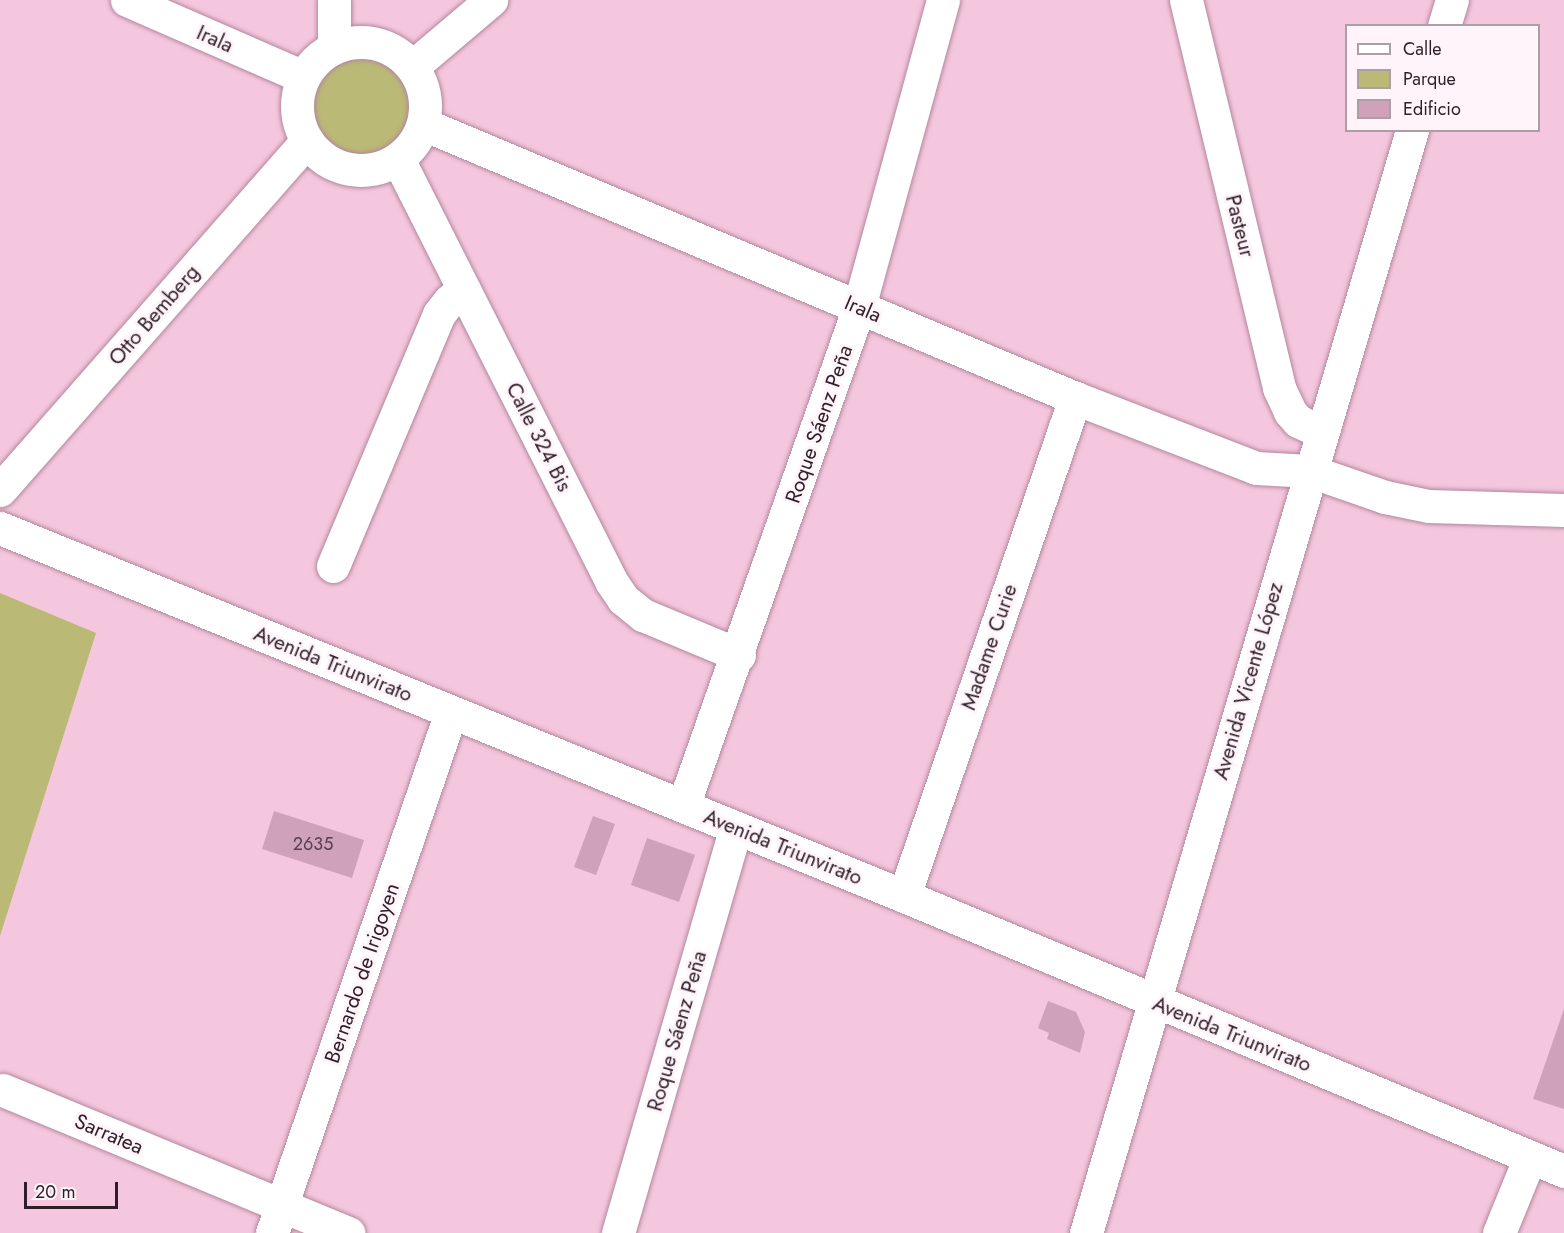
<!DOCTYPE html>
<meta charset="utf-8">
<style>
body{margin:0}
#map{position:relative;width:1564px;height:1233px;overflow:hidden;background:#f5c7de;font-family:Jost,sans-serif}
div>[style]{position:absolute}
[style*='--x']{left:calc(var(--x)*1px);top:calc(var(--y)*1px);width:calc(var(--w)*1px);rotate:calc(var(--a)*1deg)}
.green>*{inset:0;background:#bbb976}
.round{border-radius:50%}
.building>*{inset:0;background:#d0a2b9}
.roads{filter:drop-shadow(0 0 2px #b3879d) drop-shadow(0 0 2px #b3879d)}
.minor>*{height:33px;margin:-16.5px;padding:0 16.5px;transform-origin:16.5px;border-radius:16.5px;background:#fff}
.minor>.ring{margin:-16.5px;padding:0;box-sizing:content-box;background:none;border:33px solid #fff;border-radius:50%}
.major>*{height:33px;margin:-16.5px;padding:0 16.5px;transform-origin:16.5px;border-radius:16.5px;background:#fff}
span{translate:-50% -50%;white-space:nowrap;text-align:center;line-height:1.15;-webkit-text-stroke:6px #fef4f9;paint-order:stroke}
.number-label{font-size:18px;color:#573f4c}
.number-label span{-webkit-text-stroke-width:0}
.street-label{font-size:21px;color:#2f1e27}
.legend{position:absolute;left:1345px;top:24px;width:195px;height:108px;box-sizing:border-box;background:#fef4f9;border:2px solid #ab9ea5;margin:0;padding:8px 10px;list-style:none;font-size:18px;color:#2f1e27}
.legend li{display:flex;align-items:center;gap:12px;height:30px}
.legend b{width:30px;border:2px solid #ab9ea5}
.scale{position:absolute;left:24px;top:1182px;width:94px;height:27px;box-sizing:border-box;border:3px solid #2f1e27;border-top:0;padding-left:8px;font-size:18px;line-height:21px;white-space:nowrap;color:#2f1e27;-webkit-text-stroke:4px #fef4f9;paint-order:stroke}
</style>
<div id="map">
<div class="green">
<div class="round" style="left:309px;top:53px;width:104px;height:104px"></div>
<div style="clip-path:polygon(0 593px,96px 633px,0 936px)"></div>
</div>
<div class="building">
<div style="clip-path:polygon(274px 811px,364px 840px,352px 878px,262px 849px)"></div>
<div style="clip-path:polygon(593px 816px,615px 824px,596px 875px,574px 867px)"></div>
<div style="clip-path:polygon(647px 838px,695px 855px,679px 902px,631px 885px)"></div>
<div style="clip-path:polygon(1048px 1001px,1076px 1012px,1085px 1032px,1080px 1053px,1047px 1039px,1049px 1033px,1038px 1028px)"></div>
<div style="clip-path:polygon(1564px 1009px,1564px 1109px,1533px 1099px)"></div>
</div>
<div class="roads">
<div class="minor">
<div style="--x:127;--y:0;--w:192;--a:23.6"></div>
<div style="--x:1186;--y:0;--w:399;--a:76.5"></div>
<div style="--x:1279;--y:388;--w:26;--a:65"></div>
<div style="--x:1290;--y:412;--w:12;--a:48"></div>
<div style="--x:1298;--y:421;--w:26;--a:25"></div>
<div class="ring" style="left:297px;top:42px;width:95px;height:95px"></div>
<div style="--x:334;--y:47;--w:47;--a:-90"></div>
<div style="--x:412;--y:67;--w:104;--a:-40.3"></div>
<div style="--x:423;--y:124;--w:707;--a:22.79"></div>
<div style="--x:1075;--y:398;--w:194;--a:21.1"></div>
<div style="--x:1256;--y:468;--w:54;--a:3.2"></div>
<div style="--x:1310;--y:471;--w:79;--a:19.1"></div>
<div style="--x:1385;--y:497;--w:45;--a:11.6"></div>
<div style="--x:1429;--y:506;--w:135;--a:1.7"></div>
<div style="--x:398;--y:159;--w:473;--a:63.2"></div>
<div style="--x:611;--y:581;--w:22;--a:56"></div>
<div style="--x:623;--y:599;--w:26;--a:39"></div>
<div style="--x:643;--y:615;--w:104;--a:22.6"></div>
<div style="--x:0;--y:490;--w:465;--a:-48.7"></div>
<div style="--x:0;--y:528;--w:976;--a:22.15"></div>
<div style="--x:904;--y:896;--w:715;--a:22.62"></div>
<div style="--x:333;--y:566;--w:273;--a:-67.2"></div>
<div style="--x:439;--y:314;--w:16;--a:-52"></div>
<div style="--x:449;--y:301;--w:19;--a:-39"></div>
<div style="--x:683;--y:806;--w:529;--a:-70.57"></div>
<div style="--x:859;--y:307;--w:318;--a:-74.7"></div>
<div style="--x:904;--y:896;--w:527;--a:-71.05"></div>
<div style="--x:3;--y:1090;--w:374;--a:22.5"></div>
<div style="--x:272;--y:1233;--w:551;--a:-71.04"></div>
<div style="--x:618;--y:1233;--w:422;--a:-73.8"></div>
<div style="--x:1499;--y:1233;--w:82;--a:-67.8"></div>
</div>
<div class="major">
<div style="--x:1444;--y:26;--w:27;--a:-73"></div>
<div style="--x:1086;--y:1233;--w:1150;--a:-73.53"></div>
</div>
</div>
<div class="number-label">
<span style="left:313px;top:844px">2635</span>
</div>
<div class="street-label">
<span style="left:215px;top:39px;rotate:24deg">Irala</span>
<span style="left:1240px;top:226px;rotate:76deg">Pasteur</span>
<span style="left:863px;top:309px;rotate:23deg">Irala</span>
<span style="left:154px;top:315px;rotate:-49deg">Otto Bemberg</span>
<span style="left:819px;top:424px;rotate:-71deg">Roque Sáenz Peña</span>
<span style="left:539px;top:437px;rotate:63deg">Calle 324 Bis</span>
<span style="left:989px;top:647px;rotate:-71deg">Madame Curie</span>
<span style="left:333px;top:664px;rotate:22deg">Avenida Triunvirato</span>
<span style="left:1248px;top:681px;rotate:-74deg">Avenida Vicente López</span>
<span style="left:783px;top:847px;rotate:22deg">Avenida Triunvirato</span>
<span style="left:362px;top:973px;rotate:-71deg">Bernardo de Irigoyen</span>
<span style="left:677px;top:1031px;rotate:-74deg">Roque Sáenz Peña</span>
<span style="left:1232px;top:1034px;rotate:22deg">Avenida Triunvirato</span>
<span style="left:109px;top:1134px;rotate:23deg">Sarratea</span>
</div>
<ul class="legend">
<li><b style="height:8px;background:#fff"></b>Calle</li>
<li><b style="height:16px;background:#bbb976"></b>Parque</li>
<li><b style="height:16px;background:#d0a2b9"></b>Edificio</li>
</ul>
<div class="scale">20 m</div>
</div>
